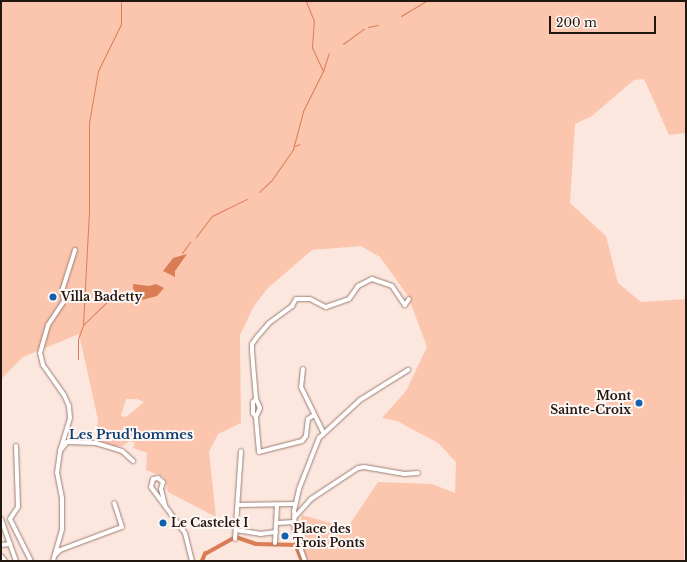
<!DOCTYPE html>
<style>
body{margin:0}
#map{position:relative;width:687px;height:562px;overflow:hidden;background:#fce7de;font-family:"Libre Baskerville",serif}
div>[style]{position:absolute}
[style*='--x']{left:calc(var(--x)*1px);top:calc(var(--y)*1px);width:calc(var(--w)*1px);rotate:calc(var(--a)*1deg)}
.green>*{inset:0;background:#fcc5ae}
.water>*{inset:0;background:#da7d54}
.stream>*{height:1px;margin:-0.5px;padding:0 0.5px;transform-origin:0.5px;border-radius:0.5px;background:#da7d54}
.canal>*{height:3.5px;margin:-1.75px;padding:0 1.75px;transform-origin:1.75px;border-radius:1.75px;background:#da7d54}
.roads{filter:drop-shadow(0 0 1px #9c7d71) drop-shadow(0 0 1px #9c7d71)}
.street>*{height:4px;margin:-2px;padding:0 2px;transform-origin:2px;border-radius:2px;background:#fff}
.dots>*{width:11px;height:11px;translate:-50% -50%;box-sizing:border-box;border:2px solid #fef7f4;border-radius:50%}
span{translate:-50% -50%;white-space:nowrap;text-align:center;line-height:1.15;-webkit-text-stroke:4px #fef7f4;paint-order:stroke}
.poi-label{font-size:12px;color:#221611;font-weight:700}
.left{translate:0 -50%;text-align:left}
.right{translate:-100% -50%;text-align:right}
.neighbourhood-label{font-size:13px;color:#103f71;font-weight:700}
.frame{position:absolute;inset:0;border:2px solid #221611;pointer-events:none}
.scale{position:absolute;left:549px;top:16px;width:107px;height:18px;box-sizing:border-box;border:2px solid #221611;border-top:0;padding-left:5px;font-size:12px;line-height:14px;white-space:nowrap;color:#221611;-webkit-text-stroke:3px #fef7f4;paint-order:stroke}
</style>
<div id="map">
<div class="green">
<div style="clip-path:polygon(evenodd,1px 1px,686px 1px,686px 133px,669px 135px,644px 79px,634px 80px,592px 116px,575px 124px,570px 203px,606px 236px,618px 283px,641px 302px,686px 299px,684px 561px,307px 561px,295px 530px,295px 524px,300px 524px,302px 515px,345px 527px,350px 524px,378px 482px,432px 484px,455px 493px,456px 462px,438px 443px,397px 421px,382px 418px,406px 391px,427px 347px,408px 296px,380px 257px,361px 246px,312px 250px,268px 288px,254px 306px,240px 335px,241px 423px,218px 434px,209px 452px,216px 517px,168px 492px,164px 477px,146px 470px,147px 453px,133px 448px,135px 443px,130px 441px,122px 446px,113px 446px,96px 441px,98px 420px,79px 334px,23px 357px,1px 379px,1px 1px,126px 399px,137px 399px,144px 402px,126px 417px,121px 416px,126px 399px)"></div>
</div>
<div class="water">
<div style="clip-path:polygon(187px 254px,175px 271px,175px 277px,163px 271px,173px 258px)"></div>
<div style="clip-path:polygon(133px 284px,149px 286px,156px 284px,164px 288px,157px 296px,134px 302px)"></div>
</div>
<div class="stream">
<div style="--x:401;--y:16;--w:29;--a:-31"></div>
<div style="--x:368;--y:27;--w:10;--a:-11"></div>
<div style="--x:343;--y:44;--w:26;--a:-36"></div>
<div style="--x:323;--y:71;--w:19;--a:-72"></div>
<div style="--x:295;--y:146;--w:5;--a:-22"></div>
<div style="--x:259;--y:192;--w:16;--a:-43"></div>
<div style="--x:271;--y:181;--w:39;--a:-55"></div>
<div style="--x:293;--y:149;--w:39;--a:-75"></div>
<div style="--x:303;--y:111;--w:45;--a:-63.4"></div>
<div style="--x:323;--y:71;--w:26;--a:-115"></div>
<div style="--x:312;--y:47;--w:26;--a:-86"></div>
<div style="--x:314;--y:21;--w:22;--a:-112"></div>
<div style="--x:196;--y:237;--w:26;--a:-53"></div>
<div style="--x:212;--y:216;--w:39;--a:-26"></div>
<div style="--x:182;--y:253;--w:14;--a:-54"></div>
<div style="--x:83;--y:325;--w:115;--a:-87"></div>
<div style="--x:89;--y:210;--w:87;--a:-90"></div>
<div style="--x:89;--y:123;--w:53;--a:-80.2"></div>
<div style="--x:98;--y:71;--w:52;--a:-63.9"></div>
<div style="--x:121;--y:24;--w:22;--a:-90"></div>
<div style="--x:78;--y:359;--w:20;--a:-90"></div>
<div style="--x:78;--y:339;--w:15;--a:-70"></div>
<div style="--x:83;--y:325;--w:35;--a:-44"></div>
<div style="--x:108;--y:301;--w:19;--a:-21"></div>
</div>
<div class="canal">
<div style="--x:202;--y:561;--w:8;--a:-67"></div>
<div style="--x:205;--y:554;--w:35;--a:-29"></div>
<div style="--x:236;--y:537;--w:21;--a:19"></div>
<div style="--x:256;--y:544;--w:40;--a:1.4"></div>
<div style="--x:296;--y:545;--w:17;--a:69"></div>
</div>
<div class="roads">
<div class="street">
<div style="--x:303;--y:369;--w:18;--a:96"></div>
<div style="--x:301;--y:387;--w:50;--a:63.9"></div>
<div style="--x:256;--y:399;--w:4;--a:135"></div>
<div style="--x:253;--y:402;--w:11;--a:90"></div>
<div style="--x:253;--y:413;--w:5;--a:53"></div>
<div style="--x:314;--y:415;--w:7;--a:146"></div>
<div style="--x:308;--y:419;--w:17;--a:97"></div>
<div style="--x:306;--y:436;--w:6;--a:129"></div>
<div style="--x:302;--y:441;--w:44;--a:165.7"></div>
<div style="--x:259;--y:452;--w:35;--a:-95"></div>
<div style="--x:256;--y:417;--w:10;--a:-66"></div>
<div style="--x:260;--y:408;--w:10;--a:-114"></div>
<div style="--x:256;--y:399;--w:48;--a:-94.8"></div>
<div style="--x:252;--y:351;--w:7;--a:-90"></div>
<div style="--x:252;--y:344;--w:9;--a:-54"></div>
<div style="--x:257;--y:337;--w:18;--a:-49"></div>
<div style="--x:269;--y:323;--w:29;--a:-36"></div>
<div style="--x:292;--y:306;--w:8;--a:-60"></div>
<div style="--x:296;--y:299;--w:14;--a:0"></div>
<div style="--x:310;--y:299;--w:18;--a:27"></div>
<div style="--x:326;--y:307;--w:24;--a:-19"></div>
<div style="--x:349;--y:299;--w:16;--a:-55"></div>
<div style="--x:358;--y:286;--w:16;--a:-27"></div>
<div style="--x:372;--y:279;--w:21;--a:19"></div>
<div style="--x:392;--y:286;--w:23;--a:56"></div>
<div style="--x:405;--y:305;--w:7;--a:-56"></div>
<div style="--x:16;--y:446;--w:61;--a:88.1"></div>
<div style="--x:18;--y:507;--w:14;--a:124"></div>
<div style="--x:10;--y:519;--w:47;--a:63.4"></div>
<div style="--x:60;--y:451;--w:34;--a:-73"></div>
<div style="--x:70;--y:418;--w:12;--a:-95"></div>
<div style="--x:69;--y:406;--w:12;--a:-114"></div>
<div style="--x:64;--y:395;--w:37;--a:-125"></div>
<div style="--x:43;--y:365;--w:12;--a:-104"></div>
<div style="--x:40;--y:353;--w:29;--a:-74"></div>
<div style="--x:48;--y:325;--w:29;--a:-56"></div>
<div style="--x:64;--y:301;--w:10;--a:-101"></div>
<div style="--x:62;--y:291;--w:43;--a:-72.4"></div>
<div style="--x:165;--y:505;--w:16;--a:-104"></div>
<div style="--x:161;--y:489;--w:7;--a:-74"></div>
<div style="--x:163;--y:482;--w:6;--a:-141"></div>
<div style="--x:158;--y:478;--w:5;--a:169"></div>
<div style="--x:153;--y:479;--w:8;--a:104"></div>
<div style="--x:151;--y:487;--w:57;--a:53.5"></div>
<div style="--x:185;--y:533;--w:29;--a:76"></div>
<div style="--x:238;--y:505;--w:57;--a:-1"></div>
<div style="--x:294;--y:518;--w:25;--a:-48"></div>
<div style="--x:311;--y:499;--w:56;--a:-33.4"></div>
<div style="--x:358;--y:468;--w:6;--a:-9"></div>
<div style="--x:364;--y:467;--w:41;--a:9.9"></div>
<div style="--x:404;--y:474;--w:14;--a:-4"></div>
<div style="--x:1;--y:519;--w:45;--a:70.3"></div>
<div style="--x:277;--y:523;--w:17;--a:-3"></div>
<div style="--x:236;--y:530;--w:24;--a:9"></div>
<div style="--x:260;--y:534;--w:16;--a:-7"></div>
<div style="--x:235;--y:539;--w:88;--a:-86.1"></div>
<div style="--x:275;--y:543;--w:38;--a:-87"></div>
<div style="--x:1;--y:545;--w:9;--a:-6"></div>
<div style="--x:55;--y:555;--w:7;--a:-45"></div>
<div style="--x:60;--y:550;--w:66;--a:-20.4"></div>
<div style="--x:122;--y:527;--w:25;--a:-108"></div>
<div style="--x:1;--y:556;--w:6;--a:51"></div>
<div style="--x:53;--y:561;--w:33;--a:-74"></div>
<div style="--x:62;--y:529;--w:31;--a:-90"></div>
<div style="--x:62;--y:498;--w:25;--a:-101"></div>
<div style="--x:57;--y:473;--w:22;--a:-82"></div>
<div style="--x:60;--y:451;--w:11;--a:-52"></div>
<div style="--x:67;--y:442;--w:29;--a:2"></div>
<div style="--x:96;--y:443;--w:27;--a:17"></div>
<div style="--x:122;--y:451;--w:15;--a:42"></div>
<div style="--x:305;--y:561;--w:29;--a:-110"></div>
<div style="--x:295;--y:534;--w:23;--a:-92"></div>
<div style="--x:294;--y:511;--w:23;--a:-77"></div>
<div style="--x:299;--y:489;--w:55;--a:-68.6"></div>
<div style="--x:319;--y:438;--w:56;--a:-42.8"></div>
<div style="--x:360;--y:400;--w:57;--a:-32"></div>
</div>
</div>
<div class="dots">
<div style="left:53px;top:297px;background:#125fae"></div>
<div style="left:639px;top:403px;background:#125fae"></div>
<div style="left:163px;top:523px;background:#125fae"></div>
<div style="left:285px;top:536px;background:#125fae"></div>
</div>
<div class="poi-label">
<span class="left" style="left:61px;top:297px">Villa Badetty</span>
<span class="right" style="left:631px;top:403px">Mont<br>Sainte-Croix</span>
<span class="left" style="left:171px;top:523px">Le Castelet I</span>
<span class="left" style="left:293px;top:536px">Place des<br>Trois Ponts</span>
</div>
<div class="neighbourhood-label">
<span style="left:131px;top:435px">Les Prud'hommes</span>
</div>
<div class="frame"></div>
<div class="scale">200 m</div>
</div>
